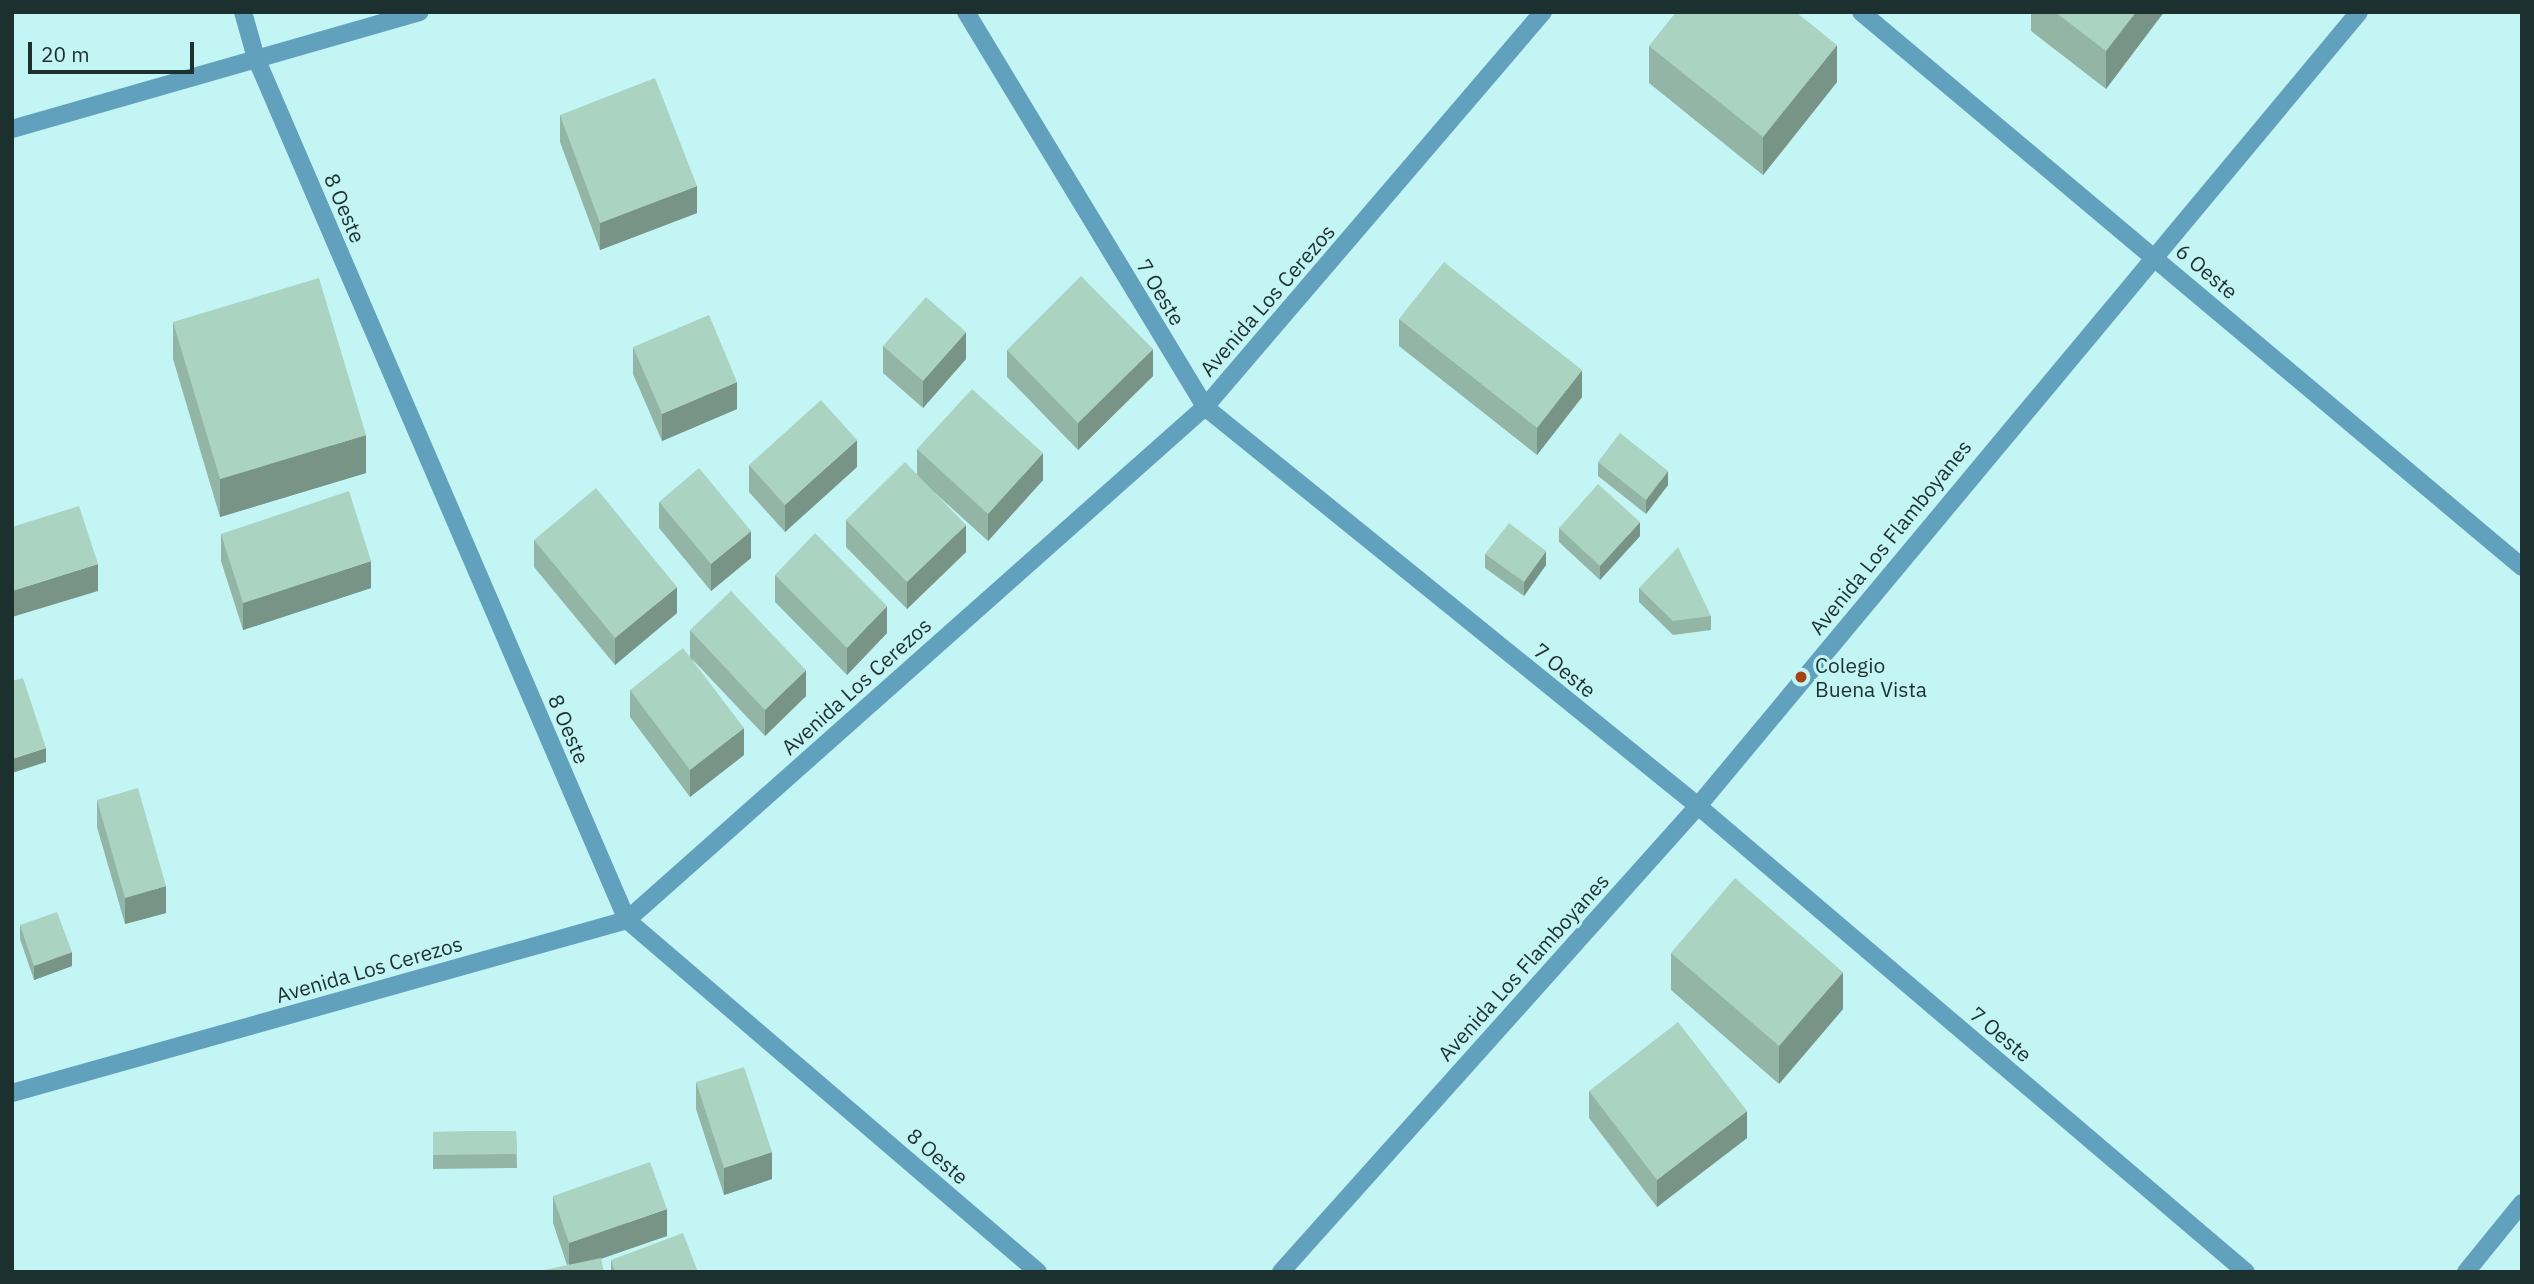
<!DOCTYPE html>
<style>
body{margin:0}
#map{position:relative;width:2534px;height:1284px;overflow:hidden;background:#c4f5f5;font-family:"IBM Plex Sans",sans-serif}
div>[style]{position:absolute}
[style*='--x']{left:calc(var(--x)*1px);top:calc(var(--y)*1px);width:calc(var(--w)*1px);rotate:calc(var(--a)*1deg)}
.minor>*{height:18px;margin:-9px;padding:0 9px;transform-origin:9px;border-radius:9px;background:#62a1bd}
.wall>*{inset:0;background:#93b5a6}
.shaded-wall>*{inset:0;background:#789487}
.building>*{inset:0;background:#abd3c1}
.dots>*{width:19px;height:19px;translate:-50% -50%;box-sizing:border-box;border:4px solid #c4f5f5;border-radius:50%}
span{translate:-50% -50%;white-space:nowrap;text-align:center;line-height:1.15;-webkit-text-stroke:6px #c4f5f5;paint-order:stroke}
.street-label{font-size:21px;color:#1d3030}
.poi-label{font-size:21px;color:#1d3030}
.left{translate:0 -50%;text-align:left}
.frame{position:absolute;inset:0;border:14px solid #1d3030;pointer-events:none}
.scale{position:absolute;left:28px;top:42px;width:166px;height:32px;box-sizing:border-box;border:4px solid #1d3030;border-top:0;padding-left:9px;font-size:21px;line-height:24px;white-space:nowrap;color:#1d3030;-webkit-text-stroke:5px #c4f5f5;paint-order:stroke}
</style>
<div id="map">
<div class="minor">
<div style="--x:243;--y:12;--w:48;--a:74.2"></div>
<div style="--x:256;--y:58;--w:938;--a:66.71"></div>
<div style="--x:627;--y:920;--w:541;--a:40.58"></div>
<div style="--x:966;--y:12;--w:462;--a:58.8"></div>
<div style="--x:1205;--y:407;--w:634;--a:38.98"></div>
<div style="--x:1698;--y:806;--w:719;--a:40.38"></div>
<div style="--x:1861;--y:12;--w:863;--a:40.02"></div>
<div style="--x:12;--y:129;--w:424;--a:-16"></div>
<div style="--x:12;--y:1093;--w:639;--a:-15.71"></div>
<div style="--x:627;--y:920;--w:773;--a:-41.59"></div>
<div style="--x:1205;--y:407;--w:520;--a:-49.45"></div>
<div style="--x:1281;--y:1272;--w:625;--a:-48.18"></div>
<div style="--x:1698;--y:806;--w:1033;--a:-50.22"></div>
<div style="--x:2466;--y:1272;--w:89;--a:-50.9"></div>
</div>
<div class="wall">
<div style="clip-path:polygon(2031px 12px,2164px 12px,2106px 89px,2031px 31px)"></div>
<div style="clip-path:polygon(1649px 46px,1837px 82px,1763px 175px,1649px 83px)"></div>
<div style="clip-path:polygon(560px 115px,697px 213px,600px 250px,560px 142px)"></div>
<div style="clip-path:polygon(1399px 319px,1582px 397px,1537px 455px,1399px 346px)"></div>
<div style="clip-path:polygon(173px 322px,366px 473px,220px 517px,173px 359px)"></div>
<div style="clip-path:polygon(883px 346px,966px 359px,923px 408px,883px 373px)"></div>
<div style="clip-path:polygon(633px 347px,737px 409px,662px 441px,633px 374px)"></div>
<div style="clip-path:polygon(1007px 350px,1153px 376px,1078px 450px,1007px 377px)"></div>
<div style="clip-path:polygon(917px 449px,1043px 480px,988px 541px,934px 492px,966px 552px,907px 609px,846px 547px,846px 520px,917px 474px)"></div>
<div style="clip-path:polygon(1598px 462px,1668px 485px,1646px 514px,1598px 476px)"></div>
<div style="clip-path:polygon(749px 465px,857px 467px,785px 532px,749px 492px)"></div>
<div style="clip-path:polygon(659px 502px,751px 558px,711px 591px,659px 528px)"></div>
<div style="clip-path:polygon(1559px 528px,1640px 536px,1600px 580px,1559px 542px)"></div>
<div style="clip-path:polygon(221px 534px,371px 588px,243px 630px,221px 561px)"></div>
<div style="clip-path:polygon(534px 540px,677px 613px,615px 665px,534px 567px)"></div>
<div style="clip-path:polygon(1485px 554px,1546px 565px,1524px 596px,1485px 568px)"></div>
<div style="clip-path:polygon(775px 575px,887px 633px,847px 675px,775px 602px)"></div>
<div style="clip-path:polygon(1639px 588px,1711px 616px,1711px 630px,1673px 635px,1639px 602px)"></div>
<div style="clip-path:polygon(690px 630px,806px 696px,765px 736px,692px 659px,744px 755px,690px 797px,630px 717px,630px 690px,690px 657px)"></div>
<div style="clip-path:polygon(97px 800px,166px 913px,125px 924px,97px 827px)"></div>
<div style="clip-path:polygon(20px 925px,72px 966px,34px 980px,20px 939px)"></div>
<div style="clip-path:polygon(1671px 953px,1843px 1009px,1779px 1084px,1671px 990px)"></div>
<div style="clip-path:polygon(696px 1082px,772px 1179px,724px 1195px,696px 1109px)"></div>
<div style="clip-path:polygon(1589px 1091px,1747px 1138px,1657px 1207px,1589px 1118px)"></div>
<div style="clip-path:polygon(516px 1131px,517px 1168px,433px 1169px,433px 1132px)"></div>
<div style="clip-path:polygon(553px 1196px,667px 1236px,567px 1265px,553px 1223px)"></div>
<div style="clip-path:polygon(611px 1260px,698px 1272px,611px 1272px)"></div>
</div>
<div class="shaded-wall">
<div style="clip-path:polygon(2136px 12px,2164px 12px,2106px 89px,2106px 51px)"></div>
<div style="clip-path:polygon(1837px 45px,1837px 82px,1763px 175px,1763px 137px)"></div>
<div style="clip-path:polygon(697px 186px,697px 213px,600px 250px,600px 223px)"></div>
<div style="clip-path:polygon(966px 332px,966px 359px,923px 408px,923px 381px)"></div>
<div style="clip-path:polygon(1153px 349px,1153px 376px,1078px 450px,1078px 423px)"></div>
<div style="clip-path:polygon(1582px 370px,1582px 397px,1537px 455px,1537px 428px)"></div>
<div style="clip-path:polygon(737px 382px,737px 409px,662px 441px,662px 414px)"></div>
<div style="clip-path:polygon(366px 435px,366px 473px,220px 517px,220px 479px)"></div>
<div style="clip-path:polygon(857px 440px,857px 467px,785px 532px,785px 505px)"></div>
<div style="clip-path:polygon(1043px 453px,1043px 480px,988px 541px,988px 514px)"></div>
<div style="clip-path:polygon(1668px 471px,1668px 485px,1646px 514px,1646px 500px)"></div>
<div style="clip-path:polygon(1640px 522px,1640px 536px,1600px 580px,1600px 566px)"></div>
<div style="clip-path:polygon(966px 525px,966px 552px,907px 609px,907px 582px)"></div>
<div style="clip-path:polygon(751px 531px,751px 558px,711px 591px,711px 564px)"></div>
<div style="clip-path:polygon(1546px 551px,1546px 565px,1524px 596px,1524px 582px)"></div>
<div style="clip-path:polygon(371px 561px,371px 588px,243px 630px,243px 603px)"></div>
<div style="clip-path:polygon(98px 564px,98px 591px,12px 617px,12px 591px)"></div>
<div style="clip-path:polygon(677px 587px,677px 613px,615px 665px,615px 638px)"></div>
<div style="clip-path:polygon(887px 606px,887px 633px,847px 675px,847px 648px)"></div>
<div style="clip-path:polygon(806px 670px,806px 696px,765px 736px,765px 710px)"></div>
<div style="clip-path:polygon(744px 728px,744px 755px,690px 797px,690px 770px)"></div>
<div style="clip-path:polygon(46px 748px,46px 762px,12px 773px,12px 759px)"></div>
<div style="clip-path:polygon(166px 886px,166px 913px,125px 924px,125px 898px)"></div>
<div style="clip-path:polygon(72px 952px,72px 966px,34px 980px,34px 966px)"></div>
<div style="clip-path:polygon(1843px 972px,1843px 1009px,1779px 1084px,1779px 1046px)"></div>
<div style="clip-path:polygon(1747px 1111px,1747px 1138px,1657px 1207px,1657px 1180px)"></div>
<div style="clip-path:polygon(772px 1152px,772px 1179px,724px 1195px,724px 1168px)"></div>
<div style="clip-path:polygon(667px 1209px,667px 1236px,569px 1270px,569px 1243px)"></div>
</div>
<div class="building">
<div style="clip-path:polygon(1676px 12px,1796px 12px,1837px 45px,1763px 137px,1649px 46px)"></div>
<div style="clip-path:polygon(2055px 12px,2136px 12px,2106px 51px)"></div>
<div style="clip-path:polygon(655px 78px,697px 186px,600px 223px,560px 115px)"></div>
<div style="clip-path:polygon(1444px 262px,1582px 370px,1537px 428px,1399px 319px)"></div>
<div style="clip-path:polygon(1081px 276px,1153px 349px,1078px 423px,1007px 350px)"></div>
<div style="clip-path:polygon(319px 278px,366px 435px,220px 479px,173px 322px)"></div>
<div style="clip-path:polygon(926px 297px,966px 332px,923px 381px,883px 346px)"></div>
<div style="clip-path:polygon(709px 315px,737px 382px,662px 414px,633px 347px)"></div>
<div style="clip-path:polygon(972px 389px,1043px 453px,988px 514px,917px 449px)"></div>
<div style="clip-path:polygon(821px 400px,857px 440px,785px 505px,749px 465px)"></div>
<div style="clip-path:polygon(1620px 433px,1668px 471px,1646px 500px,1598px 462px)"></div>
<div style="clip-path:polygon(905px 462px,966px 525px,907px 582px,846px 520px)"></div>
<div style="clip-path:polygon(699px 468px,751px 531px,711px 564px,659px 502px)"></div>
<div style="clip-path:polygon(1598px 484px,1640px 522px,1600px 566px,1559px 528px)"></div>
<div style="clip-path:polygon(596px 488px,677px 587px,615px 638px,534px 540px)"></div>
<div style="clip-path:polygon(349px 491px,371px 561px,243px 603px,221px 534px)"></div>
<div style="clip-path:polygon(79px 506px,98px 564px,12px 591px,12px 527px)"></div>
<div style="clip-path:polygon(1509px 523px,1546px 551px,1524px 582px,1485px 554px)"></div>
<div style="clip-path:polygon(815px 533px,887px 606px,847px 648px,775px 575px)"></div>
<div style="clip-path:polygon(1678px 547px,1711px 616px,1673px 621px,1639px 588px)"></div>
<div style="clip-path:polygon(731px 591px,806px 670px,765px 710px,690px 630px)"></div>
<div style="clip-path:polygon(683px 648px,744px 728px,690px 770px,630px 690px)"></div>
<div style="clip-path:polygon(23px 678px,46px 748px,12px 759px,12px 681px)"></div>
<div style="clip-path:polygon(138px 788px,166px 886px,125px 898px,97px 800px)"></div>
<div style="clip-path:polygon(1735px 878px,1843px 972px,1779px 1046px,1671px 953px)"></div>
<div style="clip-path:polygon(57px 912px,72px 952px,34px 966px,20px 925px)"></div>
<div style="clip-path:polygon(1678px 1022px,1747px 1111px,1657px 1180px,1589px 1091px)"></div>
<div style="clip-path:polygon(744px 1067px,772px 1152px,724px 1168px,696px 1082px)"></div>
<div style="clip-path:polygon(516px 1131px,517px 1154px,433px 1155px,433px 1132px)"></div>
<div style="clip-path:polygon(650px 1162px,667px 1209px,569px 1243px,553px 1196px)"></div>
<div style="clip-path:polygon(683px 1233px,698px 1272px,615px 1272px,611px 1260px)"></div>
<div style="clip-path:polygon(601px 1258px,604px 1272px,535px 1272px)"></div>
</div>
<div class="dots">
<div style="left:1801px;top:677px;background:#a64213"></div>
</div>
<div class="street-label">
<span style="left:345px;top:208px;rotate:67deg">8 Oeste</span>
<span style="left:2207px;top:271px;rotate:40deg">6 Oeste</span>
<span style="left:1161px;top:292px;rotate:59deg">7 Oeste</span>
<span style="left:1267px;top:300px;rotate:-49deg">Avenida Los Cerezos</span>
<span style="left:1890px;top:537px;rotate:-51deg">Avenida Los Flamboyanes</span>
<span style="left:1565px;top:670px;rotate:39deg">7 Oeste</span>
<span style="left:856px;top:686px;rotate:-42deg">Avenida Los Cerezos</span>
<span style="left:569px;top:729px;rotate:67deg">8 Oeste</span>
<span style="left:1523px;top:967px;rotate:-48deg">Avenida Los Flamboyanes</span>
<span style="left:369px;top:969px;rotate:-16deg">Avenida Los Cerezos</span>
<span style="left:2001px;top:1034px;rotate:40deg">7 Oeste</span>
<span style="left:938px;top:1156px;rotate:41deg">8 Oeste</span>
</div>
<div class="poi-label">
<span class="left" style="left:1815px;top:677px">Colegio<br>Buena Vista</span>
</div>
<div class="frame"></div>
<div class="scale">20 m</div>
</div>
